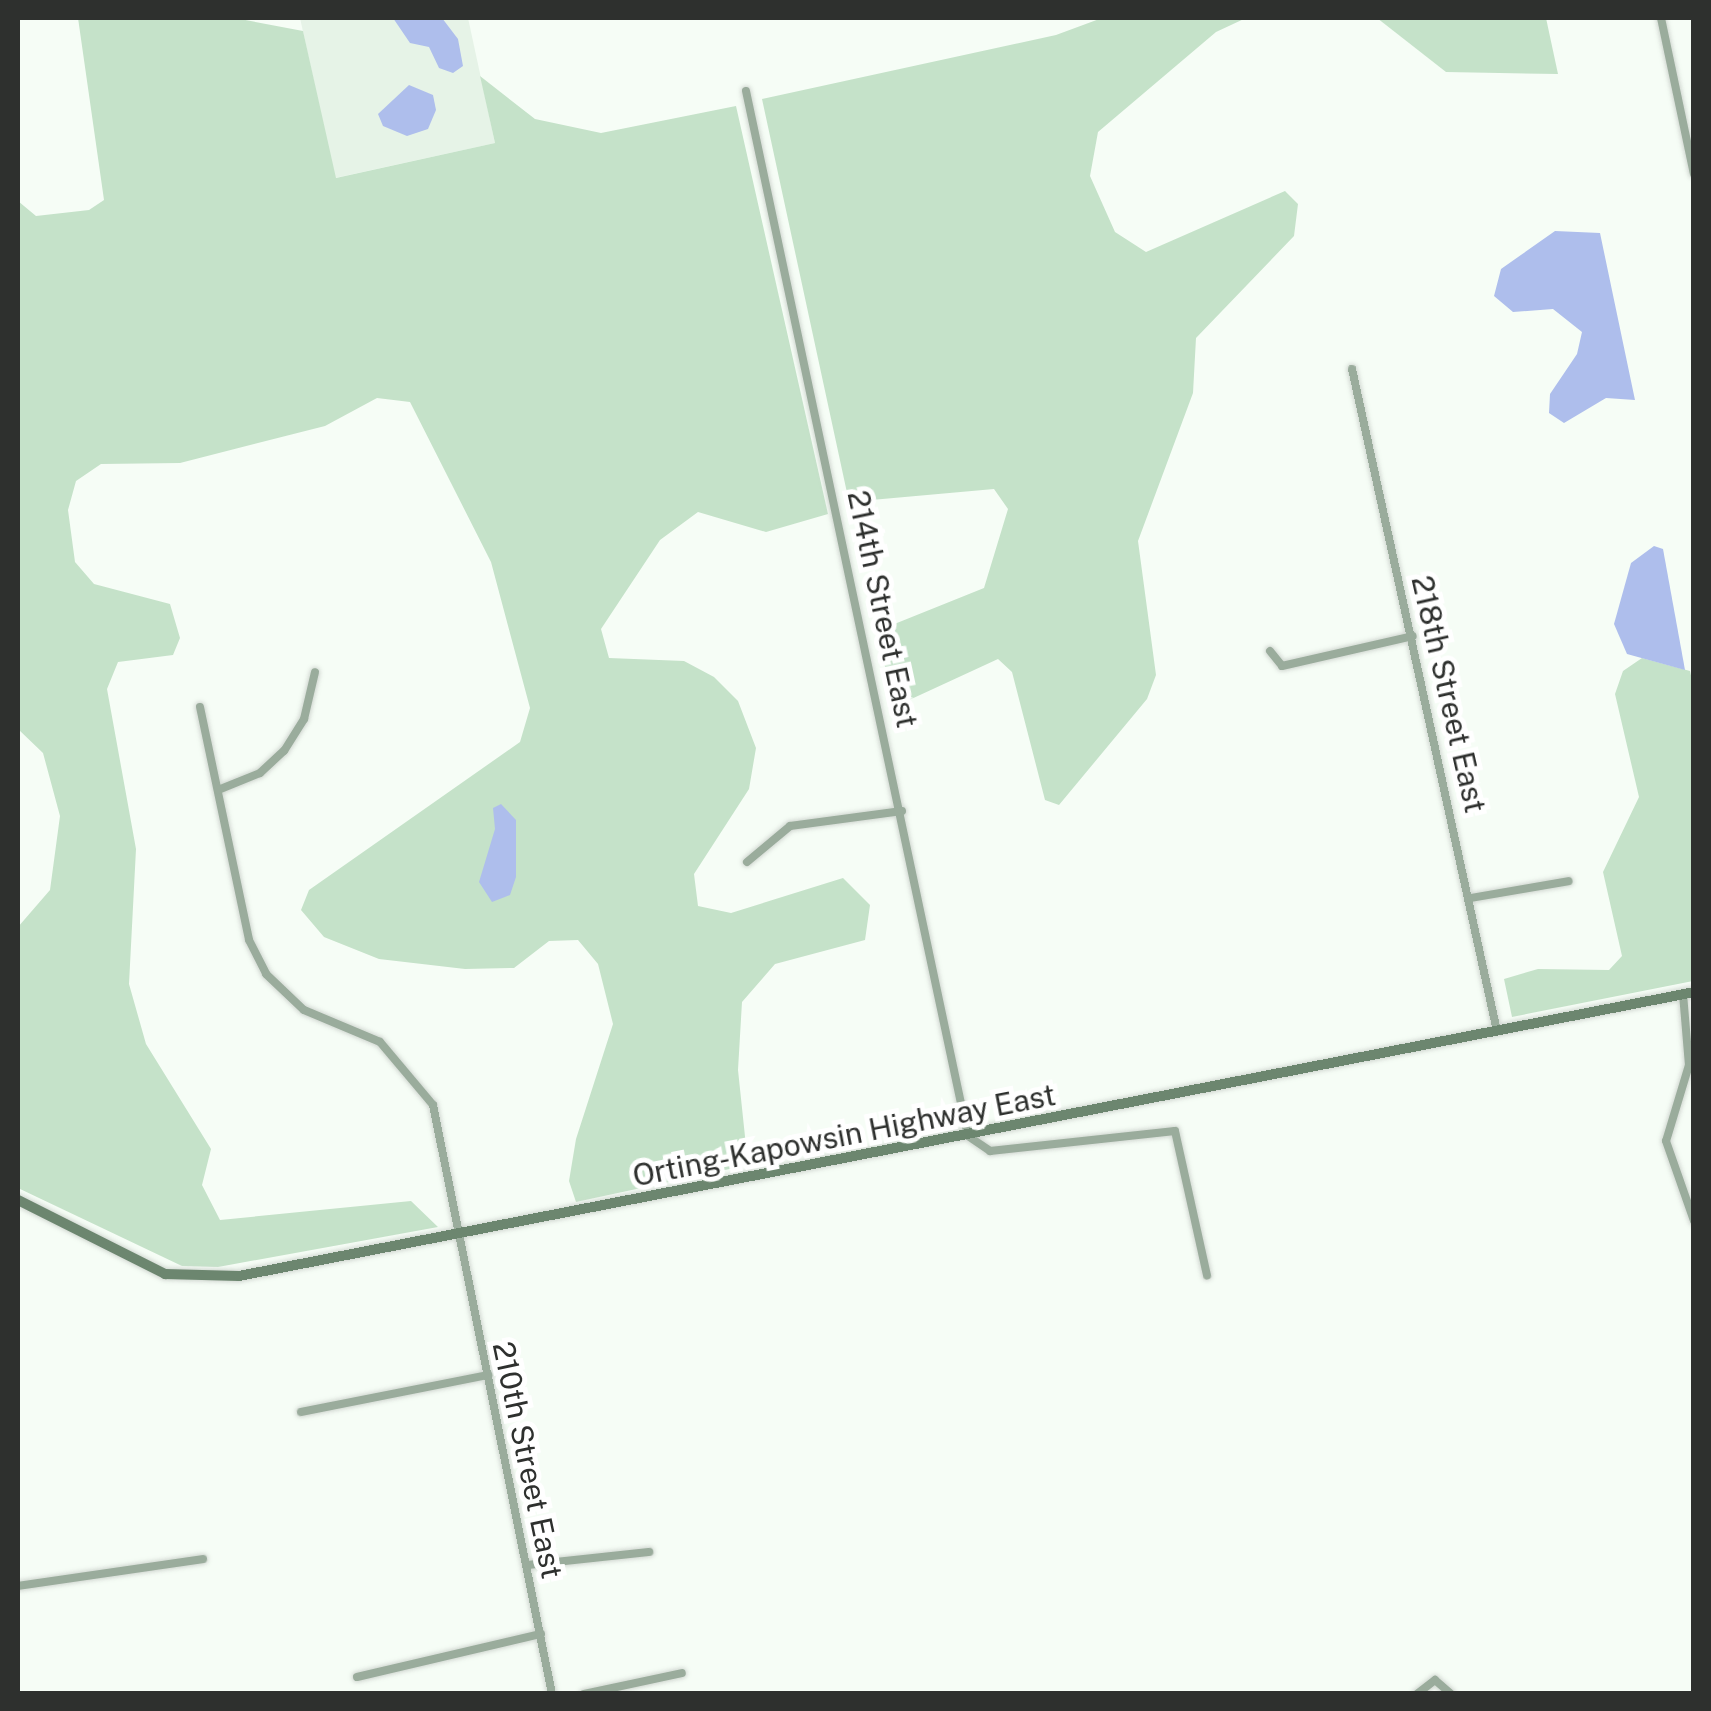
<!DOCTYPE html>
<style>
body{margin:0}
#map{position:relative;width:1711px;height:1711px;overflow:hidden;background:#f6fdf6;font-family:"Public Sans",sans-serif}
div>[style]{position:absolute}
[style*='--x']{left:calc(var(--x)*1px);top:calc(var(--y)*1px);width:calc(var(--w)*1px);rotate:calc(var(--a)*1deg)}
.built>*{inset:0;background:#e6f3e7}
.green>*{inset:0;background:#c5e2c9}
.water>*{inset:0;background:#aebeec}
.roads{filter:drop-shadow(0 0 2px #d2d8d2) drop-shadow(0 0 2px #d2d8d2)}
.minor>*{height:8px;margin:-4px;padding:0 4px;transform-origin:4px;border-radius:4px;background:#9aac9c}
.secondary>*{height:10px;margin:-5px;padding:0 5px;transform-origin:5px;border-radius:5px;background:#6c866f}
span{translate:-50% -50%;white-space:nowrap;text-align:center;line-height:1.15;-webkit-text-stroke:10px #fff;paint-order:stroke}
.street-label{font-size:30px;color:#2e302e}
.frame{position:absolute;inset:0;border:20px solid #2e302e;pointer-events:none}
</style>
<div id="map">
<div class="built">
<div style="clip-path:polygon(300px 18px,468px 18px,495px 143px,335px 178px)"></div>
</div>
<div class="green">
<div style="clip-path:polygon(78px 18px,235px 18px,303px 31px,336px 178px,495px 143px,480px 76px,535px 119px,601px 133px,736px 106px,828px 514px,766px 532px,698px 512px,660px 540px,601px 629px,609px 658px,684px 661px,714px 677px,738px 701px,756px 748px,749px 789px,694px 874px,698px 906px,731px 913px,843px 878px,870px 905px,865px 940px,775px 964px,742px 1002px,738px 1070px,748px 1165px,576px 1202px,569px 1181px,576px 1139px,613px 1024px,598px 964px,578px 940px,549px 941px,514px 968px,465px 969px,379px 959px,324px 937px,301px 910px,309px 890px,520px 742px,530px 708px,491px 562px,410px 402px,377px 398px,325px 426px,180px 463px,101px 464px,76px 481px,68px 510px,75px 562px,94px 584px,170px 604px,180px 638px,173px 655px,118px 662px,107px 689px,136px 849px,129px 984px,146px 1044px,211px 1149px,202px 1185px,220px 1220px,411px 1201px,438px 1227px,218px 1267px,182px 1266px,18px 1188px,18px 927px,50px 890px,60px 816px,43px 753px,18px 729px,18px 201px,36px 216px,89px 210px,104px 200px)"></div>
<div style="clip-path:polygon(1102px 18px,1246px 18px,1216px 32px,1098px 132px,1090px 176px,1115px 232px,1146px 252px,1285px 191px,1298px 204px,1294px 236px,1196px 338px,1193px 393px,1138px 541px,1156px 675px,1147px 699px,1059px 805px,1045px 800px,1012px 672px,998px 659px,894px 707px,877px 631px,984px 588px,1008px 509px,994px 489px,849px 502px,762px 99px,1056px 35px)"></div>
<div style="clip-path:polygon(1377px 18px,1546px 18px,1558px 74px,1446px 72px)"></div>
<div style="clip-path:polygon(1642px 658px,1690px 671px,1694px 689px,1693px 981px,1512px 1017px,1504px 979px,1538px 969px,1609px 970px,1622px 956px,1603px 872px,1639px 797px,1615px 694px,1623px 671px)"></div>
</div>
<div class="water">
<div style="clip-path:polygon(393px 18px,442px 18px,458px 39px,463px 66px,453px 73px,439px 68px,429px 47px,410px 43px)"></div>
<div style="clip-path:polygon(409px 85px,433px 95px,436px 110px,428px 129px,407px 136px,383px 126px,378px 114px)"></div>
<div style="clip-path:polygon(1555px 231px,1600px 233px,1635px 400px,1606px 398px,1564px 423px,1549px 413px,1550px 394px,1577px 354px,1582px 332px,1553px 309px,1513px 312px,1494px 296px,1501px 269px)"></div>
<div style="clip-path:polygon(1654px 546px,1663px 549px,1685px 670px,1627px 654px,1614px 624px,1631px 563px)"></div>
<div style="clip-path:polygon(501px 804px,516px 820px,516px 877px,510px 895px,492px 902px,479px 882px,495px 829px,493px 808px)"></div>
</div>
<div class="roads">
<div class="minor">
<div style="--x:1661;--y:18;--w:159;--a:78.1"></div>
<div style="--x:746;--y:91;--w:1068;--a:78.01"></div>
<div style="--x:968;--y:1136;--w:27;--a:34"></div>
<div style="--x:990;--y:1151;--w:186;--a:-6.2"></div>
<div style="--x:1175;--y:1131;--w:148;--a:77.5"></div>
<div style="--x:1352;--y:369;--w:678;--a:77.65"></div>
<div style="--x:1270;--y:651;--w:19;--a:51"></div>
<div style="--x:1282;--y:666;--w:134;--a:-12.9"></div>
<div style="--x:200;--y:707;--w:238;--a:78.1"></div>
<div style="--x:249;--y:940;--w:38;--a:63"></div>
<div style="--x:266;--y:974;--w:52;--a:43.5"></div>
<div style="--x:304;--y:1010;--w:82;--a:22.8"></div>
<div style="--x:380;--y:1042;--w:82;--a:49.9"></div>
<div style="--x:433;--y:1105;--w:601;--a:78.58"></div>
<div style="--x:218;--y:790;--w:45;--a:-22"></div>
<div style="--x:260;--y:773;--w:33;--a:-43"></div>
<div style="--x:284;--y:751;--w:38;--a:-58"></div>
<div style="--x:304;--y:719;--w:48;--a:-76.8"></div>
<div style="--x:747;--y:862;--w:56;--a:-39.9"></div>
<div style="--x:790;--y:826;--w:113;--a:-7.6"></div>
<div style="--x:1471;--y:898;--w:99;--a:-9.8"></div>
<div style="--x:1683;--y:994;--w:71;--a:85.2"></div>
<div style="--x:1689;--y:1065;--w:79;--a:106.8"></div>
<div style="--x:1666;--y:1141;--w:85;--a:70.7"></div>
<div style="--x:301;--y:1412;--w:191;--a:-11.2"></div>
<div style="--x:527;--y:1565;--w:123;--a:-6.1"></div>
<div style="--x:18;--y:1586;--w:187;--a:-8.3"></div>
<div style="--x:357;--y:1677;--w:189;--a:-13.2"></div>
<div style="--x:584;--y:1694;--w:100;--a:-12.1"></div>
<div style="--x:1417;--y:1694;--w:23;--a:-38"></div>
<div style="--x:1435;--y:1680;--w:21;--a:41"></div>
</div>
<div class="secondary">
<div style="--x:18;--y:1200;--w:165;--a:26.7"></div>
<div style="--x:165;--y:1274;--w:74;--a:1.5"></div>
<div style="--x:239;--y:1276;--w:1482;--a:-11.04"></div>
</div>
</div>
<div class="street-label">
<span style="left:883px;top:609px;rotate:78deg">214th Street East</span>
<span style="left:1449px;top:694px;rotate:77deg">218th Street East</span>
<span style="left:844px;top:1135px;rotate:-11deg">Orting-Kapowsin Highway East</span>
<span style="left:528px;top:1460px;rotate:78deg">210th Street East</span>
</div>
<div class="frame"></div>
</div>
